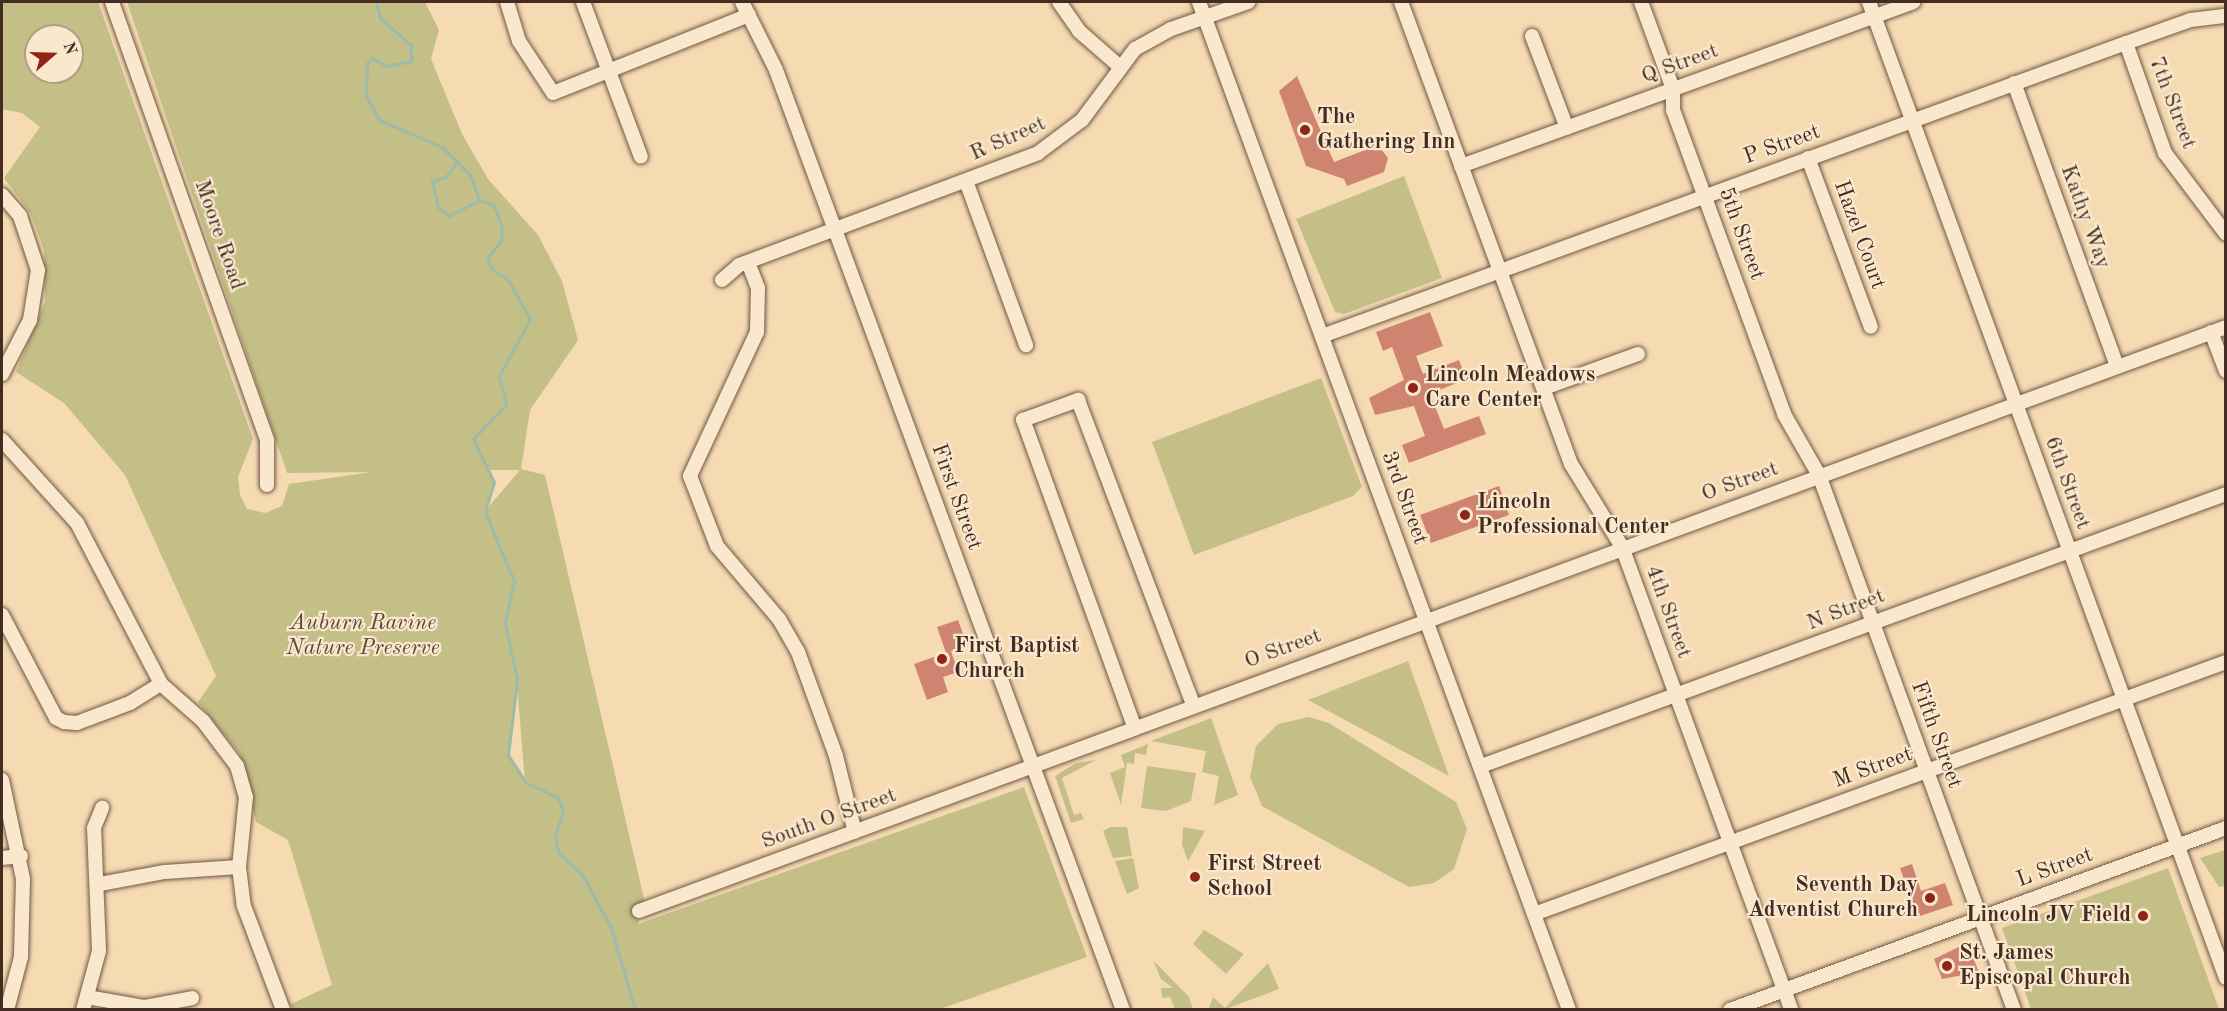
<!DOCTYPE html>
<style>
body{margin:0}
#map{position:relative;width:2227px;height:1011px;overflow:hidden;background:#f6dbb2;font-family:"Old Standard TT",serif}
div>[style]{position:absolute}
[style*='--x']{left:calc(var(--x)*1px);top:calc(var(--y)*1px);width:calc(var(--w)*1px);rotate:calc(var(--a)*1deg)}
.green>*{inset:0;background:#c4be87}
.stream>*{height:3px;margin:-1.5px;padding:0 1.5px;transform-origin:1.5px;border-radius:1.5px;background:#9dbba9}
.building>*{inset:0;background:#cf8471}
.roads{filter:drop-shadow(0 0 2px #705847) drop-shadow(0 0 2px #705847)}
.minor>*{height:14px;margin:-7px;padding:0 7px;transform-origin:7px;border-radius:7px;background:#f9e8cd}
.dots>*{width:16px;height:16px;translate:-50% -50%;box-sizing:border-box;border:3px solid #f9e8cd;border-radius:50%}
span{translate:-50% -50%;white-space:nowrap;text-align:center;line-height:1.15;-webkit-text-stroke:4.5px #f9e8cd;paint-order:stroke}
.street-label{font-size:22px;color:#442c23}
.poi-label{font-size:22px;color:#442c23;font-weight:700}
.left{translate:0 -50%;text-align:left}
.right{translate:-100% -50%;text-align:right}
.park-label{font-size:22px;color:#5e4937;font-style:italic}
.frame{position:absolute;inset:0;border:3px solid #442c23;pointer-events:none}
.north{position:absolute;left:24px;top:24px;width:60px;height:60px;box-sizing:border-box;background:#f9e8cd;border:2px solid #b19d89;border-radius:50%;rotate:70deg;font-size:16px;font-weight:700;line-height:24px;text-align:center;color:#442c23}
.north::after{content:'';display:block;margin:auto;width:21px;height:27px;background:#8f2418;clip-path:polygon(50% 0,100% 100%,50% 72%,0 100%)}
</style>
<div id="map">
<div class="green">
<div style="clip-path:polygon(evenodd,2px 2px,98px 2px,253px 439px,238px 477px,240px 495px,247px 509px,265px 513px,282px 506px,289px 484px,372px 472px,287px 473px,127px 2px,425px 2px,439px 30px,431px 59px,462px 134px,488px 179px,538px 235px,562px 281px,578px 340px,530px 410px,521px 469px,545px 475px,645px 903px,638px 924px,1024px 787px,1087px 957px,940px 1009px,293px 1009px,291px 1004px,332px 985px,288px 840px,256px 822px,240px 754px,198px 702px,216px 676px,125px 475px,64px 403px,16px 372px,45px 302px,44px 250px,31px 214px,4px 178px,40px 127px,22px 113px,2px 109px,2px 2px,36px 36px,72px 36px,72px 72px,36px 72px,36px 36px,2px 2px,489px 470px,520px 470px,486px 510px,494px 482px,489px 470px,2px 2px,517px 684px,517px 685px,525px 781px,508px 755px,517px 684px)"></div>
<div style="clip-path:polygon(1404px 176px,1442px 278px,1344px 314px,1335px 312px,1296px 219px)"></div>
<div style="clip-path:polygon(1321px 378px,1362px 487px,1353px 496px,1194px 555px,1152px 442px)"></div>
<div style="clip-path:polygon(1408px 661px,1449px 776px,1308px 700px)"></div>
<div style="clip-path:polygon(1309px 717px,1329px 723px,1456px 802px,1467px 829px,1454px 869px,1434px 883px,1409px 887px,1262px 806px,1250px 777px,1256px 746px,1278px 724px)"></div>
<div style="clip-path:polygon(1211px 718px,1238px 795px,1214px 805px,1219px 776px,1202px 772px,1206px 751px,1151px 741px)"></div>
<div style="clip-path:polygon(1148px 744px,1146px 755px,1135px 753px,1134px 764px,1127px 763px,1121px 805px,1110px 773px,1125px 767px,1121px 755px)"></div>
<div style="clip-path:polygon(1096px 760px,1062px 778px,1074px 815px,1081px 813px,1084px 819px,1071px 823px,1055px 776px,1076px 763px)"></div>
<div style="clip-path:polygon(1147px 766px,1196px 773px,1191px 801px,1166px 811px,1141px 808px)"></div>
<div style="clip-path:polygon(1111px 827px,1127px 827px,1132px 856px,1113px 858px,1103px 831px)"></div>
<div style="clip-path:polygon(1183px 827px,1205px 831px,1188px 861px,1182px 845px)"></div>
<div style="clip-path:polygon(2225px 850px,2225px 886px,2219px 887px,2200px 858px)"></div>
<div style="clip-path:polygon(1133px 858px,1139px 888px,1127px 894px,1115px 861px)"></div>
<div style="clip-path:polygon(2168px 868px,2219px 1009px,2031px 1009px,2002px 928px)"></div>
<div style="clip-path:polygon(1204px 930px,1244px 954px,1226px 974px,1193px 944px)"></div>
<div style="clip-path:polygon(1153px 960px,1189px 997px,1193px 1009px,1175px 1009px,1170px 997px,1162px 998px,1161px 988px,1173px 988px,1161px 979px)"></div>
<div style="clip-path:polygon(1268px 963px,1279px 989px,1226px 1009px,1201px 1009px,1209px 1008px,1213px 997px,1225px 1008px)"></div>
</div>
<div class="stream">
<div style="--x:376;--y:2;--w:18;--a:74"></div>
<div style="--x:381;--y:19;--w:40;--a:41"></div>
<div style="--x:411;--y:45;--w:16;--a:90"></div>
<div style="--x:411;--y:61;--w:25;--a:169"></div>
<div style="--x:386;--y:66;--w:16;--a:-150"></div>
<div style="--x:372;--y:58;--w:7;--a:135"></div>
<div style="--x:367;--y:63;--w:33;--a:92"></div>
<div style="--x:366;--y:96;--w:27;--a:62"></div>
<div style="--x:379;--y:120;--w:69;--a:23.2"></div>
<div style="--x:442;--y:147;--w:40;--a:45"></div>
<div style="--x:470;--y:175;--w:27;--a:70"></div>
<div style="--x:479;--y:200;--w:15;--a:16"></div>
<div style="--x:493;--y:204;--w:25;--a:69"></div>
<div style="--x:502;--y:227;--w:14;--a:94"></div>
<div style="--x:501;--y:241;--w:21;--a:129"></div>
<div style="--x:488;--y:257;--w:11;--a:75"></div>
<div style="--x:491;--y:268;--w:21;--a:35"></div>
<div style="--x:508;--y:280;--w:45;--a:60.6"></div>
<div style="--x:530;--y:319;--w:65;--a:118.5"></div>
<div style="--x:499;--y:376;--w:30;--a:76"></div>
<div style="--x:506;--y:405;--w:47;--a:134.1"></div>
<div style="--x:473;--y:439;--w:48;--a:64"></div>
<div style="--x:494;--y:482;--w:31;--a:107"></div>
<div style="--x:485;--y:512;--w:75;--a:67.2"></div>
<div style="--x:514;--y:581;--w:43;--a:102.1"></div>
<div style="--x:505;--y:623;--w:58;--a:78.1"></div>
<div style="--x:517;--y:680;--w:76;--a:96.8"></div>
<div style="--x:508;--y:755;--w:33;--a:57"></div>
<div style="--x:526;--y:783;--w:34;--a:24"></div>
<div style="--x:557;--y:797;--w:14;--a:65"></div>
<div style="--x:563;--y:810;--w:27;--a:107"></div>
<div style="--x:555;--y:836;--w:16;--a:79"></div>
<div style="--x:558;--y:852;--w:33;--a:43"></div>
<div style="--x:582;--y:874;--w:61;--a:61.8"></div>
<div style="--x:611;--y:928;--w:85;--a:73.7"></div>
<div style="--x:455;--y:164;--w:16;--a:125"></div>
<div style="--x:446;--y:177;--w:15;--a:164"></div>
<div style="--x:432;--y:181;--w:27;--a:77"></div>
<div style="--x:438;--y:207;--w:14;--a:39"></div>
<div style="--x:449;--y:216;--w:34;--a:-28"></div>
</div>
<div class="building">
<div style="clip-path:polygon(1297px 76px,1334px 162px,1378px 145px,1388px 158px,1384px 172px,1347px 186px,1344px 179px,1306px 166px,1279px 91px)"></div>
<div style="clip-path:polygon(1430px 312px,1443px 346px,1416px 356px,1423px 374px,1459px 360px,1466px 379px,1430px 394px,1444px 429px,1479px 416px,1486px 434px,1409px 463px,1402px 445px,1425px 436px,1414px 406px,1375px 415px,1369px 398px,1404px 380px,1392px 347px,1383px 351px,1376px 332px)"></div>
<div style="clip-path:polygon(1499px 486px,1509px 515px,1431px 543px,1420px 515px)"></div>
<div style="clip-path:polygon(958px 620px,967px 645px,946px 653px,937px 627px)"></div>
<div style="clip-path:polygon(951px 651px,958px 672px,943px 677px,948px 692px,927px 700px,914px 664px)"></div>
<div style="clip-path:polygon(1912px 864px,1921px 891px,1945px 883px,1953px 905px,1917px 917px,1900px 868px)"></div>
<div style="clip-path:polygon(1967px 943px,1979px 972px,1942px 979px,1934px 959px)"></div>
</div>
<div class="roads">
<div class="minor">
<div style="--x:112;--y:2;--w:465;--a:70.5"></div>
<div style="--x:267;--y:440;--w:45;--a:90"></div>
<div style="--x:507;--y:2;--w:41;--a:72.9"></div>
<div style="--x:519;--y:41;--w:62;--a:56.8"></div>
<div style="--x:553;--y:93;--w:211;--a:-21.7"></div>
<div style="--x:583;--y:2;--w:165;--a:69.5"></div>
<div style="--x:742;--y:2;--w:76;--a:63.4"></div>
<div style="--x:776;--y:70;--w:1002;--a:69.74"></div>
<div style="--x:1059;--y:2;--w:35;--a:55"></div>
<div style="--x:1079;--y:31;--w:52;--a:41.1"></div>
<div style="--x:1199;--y:2;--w:1074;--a:69.84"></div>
<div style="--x:1401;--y:2;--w:492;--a:69.8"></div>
<div style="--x:1571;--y:464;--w:97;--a:58.4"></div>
<div style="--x:1622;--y:547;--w:493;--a:69.9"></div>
<div style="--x:1641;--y:2;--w:93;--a:69.8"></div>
<div style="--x:1673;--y:89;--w:21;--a:90"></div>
<div style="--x:1673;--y:110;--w:324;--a:69.9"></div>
<div style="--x:1784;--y:414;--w:70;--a:60.2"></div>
<div style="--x:1819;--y:475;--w:569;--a:69.97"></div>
<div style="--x:1869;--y:2;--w:1039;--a:69.91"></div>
<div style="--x:1532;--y:36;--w:98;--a:69.2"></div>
<div style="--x:2126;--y:43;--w:117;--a:70.5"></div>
<div style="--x:2165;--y:153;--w:101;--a:53"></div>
<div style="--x:2014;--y:83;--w:301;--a:70"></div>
<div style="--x:1808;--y:158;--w:180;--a:69.6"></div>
<div style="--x:1461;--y:166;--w:481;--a:-19.9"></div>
<div style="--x:966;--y:181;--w:175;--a:69.9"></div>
<div style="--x:2;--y:195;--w:28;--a:49"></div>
<div style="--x:20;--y:216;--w:57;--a:71.6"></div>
<div style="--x:38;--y:270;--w:51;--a:99.1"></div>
<div style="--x:30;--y:320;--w:61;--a:117.4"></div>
<div style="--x:748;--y:262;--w:28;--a:69"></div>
<div style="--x:758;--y:288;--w:44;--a:91.3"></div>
<div style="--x:757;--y:332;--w:159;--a:115"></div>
<div style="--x:690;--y:476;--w:75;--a:68.9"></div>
<div style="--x:717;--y:546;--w:96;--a:49.7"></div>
<div style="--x:779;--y:619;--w:38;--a:60"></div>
<div style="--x:798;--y:652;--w:111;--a:69.9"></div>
<div style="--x:836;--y:756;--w:78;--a:76"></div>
<div style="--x:722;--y:280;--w:23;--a:-41"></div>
<div style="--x:739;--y:265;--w:319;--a:-20.5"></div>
<div style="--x:1038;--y:153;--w:55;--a:-36.9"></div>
<div style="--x:1082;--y:120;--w:89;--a:-53.3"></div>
<div style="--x:1135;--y:49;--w:41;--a:-29.1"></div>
<div style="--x:1171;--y:29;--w:82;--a:-19.3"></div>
<div style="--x:2211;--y:332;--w:42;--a:69"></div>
<div style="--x:1322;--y:336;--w:856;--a:-20.02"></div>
<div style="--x:2126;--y:43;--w:69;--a:-19.5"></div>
<div style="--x:2191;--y:20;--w:35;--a:-7"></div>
<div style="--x:1544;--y:388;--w:100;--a:-19.9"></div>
<div style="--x:2;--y:440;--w:112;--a:47.9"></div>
<div style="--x:77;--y:523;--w:182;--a:62.4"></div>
<div style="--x:161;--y:684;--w:56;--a:41.4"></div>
<div style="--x:203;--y:721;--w:56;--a:52.9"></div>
<div style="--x:237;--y:766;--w:32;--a:74"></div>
<div style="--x:246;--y:797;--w:70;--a:95.7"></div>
<div style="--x:239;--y:867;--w:39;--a:83"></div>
<div style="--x:244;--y:906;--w:111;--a:69.4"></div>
<div style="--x:2;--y:615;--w:116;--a:62.3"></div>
<div style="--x:56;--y:718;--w:9;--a:27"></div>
<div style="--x:64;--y:722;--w:13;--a:4"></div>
<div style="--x:77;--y:723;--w:57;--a:-20.7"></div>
<div style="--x:130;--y:703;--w:36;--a:-32"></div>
<div style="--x:1134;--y:726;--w:326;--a:-109.9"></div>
<div style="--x:1023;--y:420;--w:59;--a:-20"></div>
<div style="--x:1078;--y:400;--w:325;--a:69.3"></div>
<div style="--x:1481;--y:766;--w:793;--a:-20.06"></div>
<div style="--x:2;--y:780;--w:101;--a:78"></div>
<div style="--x:23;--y:879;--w:78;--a:91.5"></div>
<div style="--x:21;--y:957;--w:55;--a:104.8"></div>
<div style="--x:2;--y:858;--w:19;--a:-6"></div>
<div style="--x:100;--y:884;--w:66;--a:-10.5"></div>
<div style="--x:165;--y:872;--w:74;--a:-3.9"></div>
<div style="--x:639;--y:911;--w:1691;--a:-20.2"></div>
<div style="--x:1534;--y:914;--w:736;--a:-20.01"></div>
<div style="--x:87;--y:997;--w:59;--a:9.8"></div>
<div style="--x:145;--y:1007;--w:48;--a:-10.8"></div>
<div style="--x:83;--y:1010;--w:61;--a:-74.8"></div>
<div style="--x:99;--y:951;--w:123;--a:-92.3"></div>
<div style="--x:94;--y:828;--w:22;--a:-68"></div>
<div style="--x:1730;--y:1010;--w:528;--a:-20.15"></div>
</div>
</div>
<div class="dots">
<div style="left:1305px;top:130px;background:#8f2418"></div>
<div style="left:1413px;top:388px;background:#8f2418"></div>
<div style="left:1465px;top:515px;background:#8f2418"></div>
<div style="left:942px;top:659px;background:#8f2418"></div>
<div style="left:1195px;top:877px;background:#8f2418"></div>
<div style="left:1930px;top:898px;background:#8f2418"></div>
<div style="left:2143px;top:916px;background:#8f2418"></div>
<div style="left:1947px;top:966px;background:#8f2418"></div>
</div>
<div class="street-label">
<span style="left:1680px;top:64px;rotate:-20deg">Q Street</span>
<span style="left:2172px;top:103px;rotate:69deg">7th Street</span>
<span style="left:1008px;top:139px;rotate:-24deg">R Street</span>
<span style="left:1782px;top:145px;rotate:-20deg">P Street</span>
<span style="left:2085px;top:217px;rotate:70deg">Kathy Way</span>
<span style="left:1741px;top:234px;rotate:70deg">5th Street</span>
<span style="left:219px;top:235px;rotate:71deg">Moore Road</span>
<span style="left:1859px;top:235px;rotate:70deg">Hazel Court</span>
<span style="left:1740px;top:482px;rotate:-20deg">O Street</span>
<span style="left:2067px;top:483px;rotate:70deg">6th Street</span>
<span style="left:956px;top:497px;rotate:70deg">First Street</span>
<span style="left:1404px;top:498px;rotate:70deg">3rd Street</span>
<span style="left:1846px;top:610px;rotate:-21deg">N Street</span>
<span style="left:1668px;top:612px;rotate:70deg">4th Street</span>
<span style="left:1283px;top:649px;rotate:-20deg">O Street</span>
<span style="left:1936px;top:735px;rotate:70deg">Fifth Street</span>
<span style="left:1873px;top:768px;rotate:-20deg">M Street</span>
<span style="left:829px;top:819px;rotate:-20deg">South O Street</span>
<span style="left:2055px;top:868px;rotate:-20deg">L Street</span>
</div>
<div class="poi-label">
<span class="left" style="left:1317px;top:130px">The<br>Gathering Inn</span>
<span class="left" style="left:1425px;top:388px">Lincoln Meadows<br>Care Center</span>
<span class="left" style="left:1477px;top:515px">Lincoln<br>Professional Center</span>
<span class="left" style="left:954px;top:659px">First Baptist<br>Church</span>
<span class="left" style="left:1207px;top:877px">First Street<br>School</span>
<span class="right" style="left:1918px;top:898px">Seventh Day<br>Adventist Church</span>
<span class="right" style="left:2131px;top:916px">Lincoln JV Field</span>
<span class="left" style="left:1959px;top:966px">St. James<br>Episcopal Church</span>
</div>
<div class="park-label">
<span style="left:363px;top:636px">Auburn Ravine<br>Nature Preserve</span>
</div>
<div class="frame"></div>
<div class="north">N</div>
</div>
